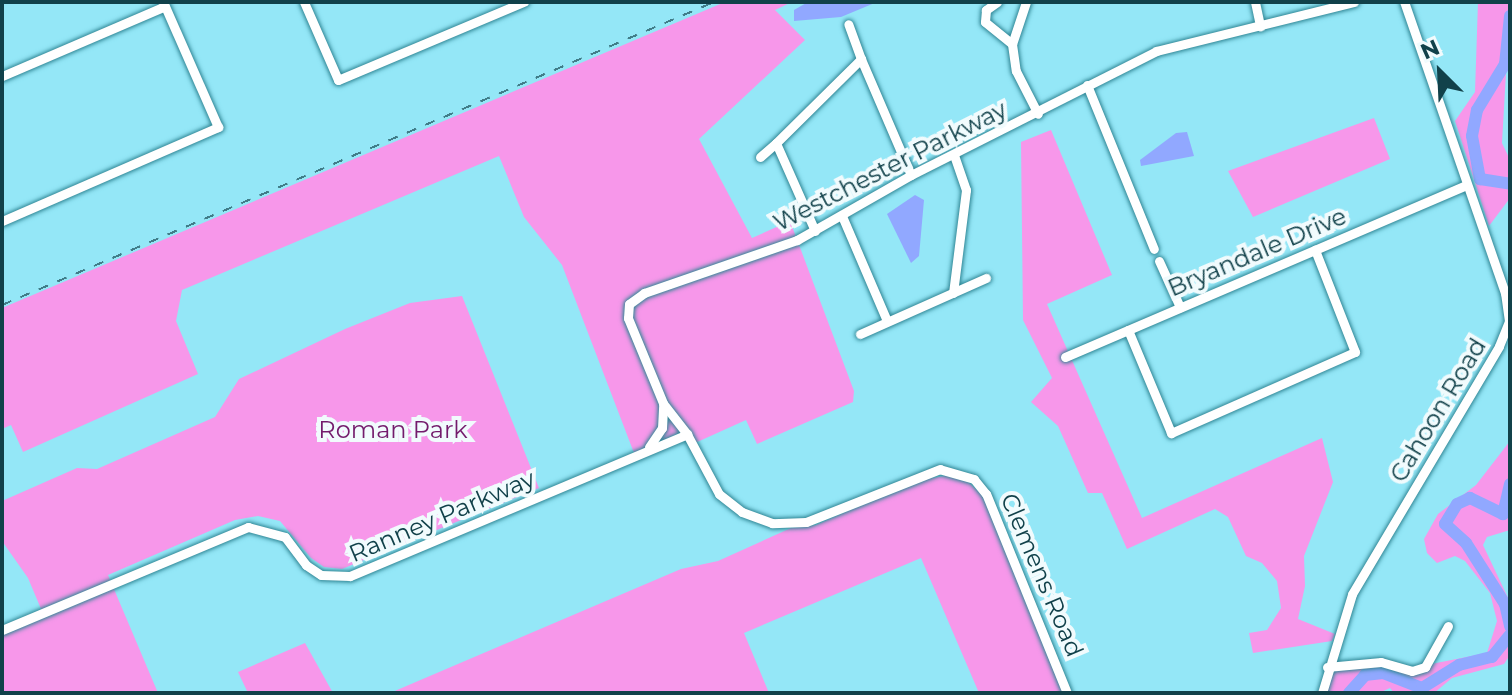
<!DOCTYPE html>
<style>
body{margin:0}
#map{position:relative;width:1512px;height:695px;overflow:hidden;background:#94e7f7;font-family:Montserrat,sans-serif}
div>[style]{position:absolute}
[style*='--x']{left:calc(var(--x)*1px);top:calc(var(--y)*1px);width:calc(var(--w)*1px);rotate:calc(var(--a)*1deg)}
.green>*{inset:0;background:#f797ea}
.water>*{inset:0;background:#91a8ff}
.river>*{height:12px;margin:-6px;padding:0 6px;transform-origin:6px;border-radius:6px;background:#91a8ff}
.roads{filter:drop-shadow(0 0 2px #308695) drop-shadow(0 0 2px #308695)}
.minor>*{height:9px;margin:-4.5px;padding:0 4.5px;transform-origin:4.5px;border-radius:4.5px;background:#fff}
.rail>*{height:2px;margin-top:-1px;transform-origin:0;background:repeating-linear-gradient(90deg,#417d89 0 10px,transparent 0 20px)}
span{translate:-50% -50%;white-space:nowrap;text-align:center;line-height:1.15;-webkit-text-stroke:8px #f1fbfd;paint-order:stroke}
.street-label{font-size:24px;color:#11414a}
.park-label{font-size:24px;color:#731b6c}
.frame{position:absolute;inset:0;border:4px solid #11414a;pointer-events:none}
.north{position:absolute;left:1400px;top:32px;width:80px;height:80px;-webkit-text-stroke:6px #f1fbfd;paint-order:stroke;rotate:336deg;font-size:22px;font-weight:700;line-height:32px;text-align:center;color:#11414a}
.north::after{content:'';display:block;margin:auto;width:28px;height:36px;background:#11414a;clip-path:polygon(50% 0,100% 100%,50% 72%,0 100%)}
</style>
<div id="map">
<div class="green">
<div style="clip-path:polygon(725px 2px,792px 2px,775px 10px,805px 40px,699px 139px,752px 238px,790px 221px,854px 391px,853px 402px,757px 444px,746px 420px,695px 443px,688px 429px,634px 453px,562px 265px,524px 217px,499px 156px,182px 290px,176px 321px,198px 374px,23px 452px,11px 425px,2px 429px,2px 308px)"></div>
<div style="clip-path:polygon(1478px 2px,1510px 2px,1502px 143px,1510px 160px,1510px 198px,1489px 226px,1455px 121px,1475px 92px)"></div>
<div style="clip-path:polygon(1374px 118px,1390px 159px,1253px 217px,1228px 171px)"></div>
<div style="clip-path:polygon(1051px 130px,1112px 275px,1047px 304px,1142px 518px,1322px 438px,1333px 482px,1304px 556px,1305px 586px,1298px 619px,1335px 634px,1332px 641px,1253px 653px,1249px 633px,1267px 630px,1281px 608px,1277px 581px,1262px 563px,1246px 556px,1228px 517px,1215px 509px,1127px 549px,1102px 493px,1088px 493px,1058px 426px,1031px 402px,1052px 378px,1023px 320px,1021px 142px)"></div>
<div style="clip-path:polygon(462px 296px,539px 488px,342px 569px,324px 567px,311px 558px,280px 521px,258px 516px,235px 520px,108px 575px,158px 693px,2px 693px,2px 635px,44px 616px,28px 578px,2px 541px,2px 501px,77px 468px,97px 469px,215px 417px,239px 379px,345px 329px,410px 303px)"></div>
<div style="clip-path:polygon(1510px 441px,1510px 530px,1487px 537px,1483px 545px,1510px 602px,1510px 655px,1504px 664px,1452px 678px,1434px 693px,1394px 693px,1390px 688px,1379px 693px,1320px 693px,1326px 665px,1411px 668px,1487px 653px,1497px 621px,1490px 593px,1465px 561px,1455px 556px,1437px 563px,1427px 553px,1424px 539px,1438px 514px,1476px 485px)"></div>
<div style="clip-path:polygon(951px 475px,963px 477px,983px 496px,1063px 693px,979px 693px,921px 558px,744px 633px,769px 693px,390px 693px,681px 569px,718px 561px,791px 528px,816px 525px,919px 480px)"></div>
<div style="clip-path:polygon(305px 643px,333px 693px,248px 693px,238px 672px)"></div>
</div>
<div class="water">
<div style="clip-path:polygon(808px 2px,877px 2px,841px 17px,794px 21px,794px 10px)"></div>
<div style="clip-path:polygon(1187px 132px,1194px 156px,1141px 166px,1140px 160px,1176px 133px)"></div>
<div style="clip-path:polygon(915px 195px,924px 200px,919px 256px,911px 263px,887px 214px)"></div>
</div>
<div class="river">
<div style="--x:1510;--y:16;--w:48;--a:95.9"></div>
<div style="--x:1505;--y:64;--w:54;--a:121.3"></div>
<div style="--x:1477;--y:110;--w:26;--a:101"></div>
<div style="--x:1472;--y:136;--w:44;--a:79.5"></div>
<div style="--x:1480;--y:179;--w:30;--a:9"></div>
<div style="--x:1510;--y:484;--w:31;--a:103"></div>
<div style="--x:1503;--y:514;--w:37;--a:-154"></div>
<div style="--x:1470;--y:498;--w:14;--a:155"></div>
<div style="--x:1457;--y:504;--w:23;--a:121"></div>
<div style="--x:1445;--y:524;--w:28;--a:42"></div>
<div style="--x:1466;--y:543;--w:72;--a:57.4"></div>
<div style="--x:1505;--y:604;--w:23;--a:77"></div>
<div style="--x:1349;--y:693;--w:24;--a:-48"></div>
<div style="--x:1365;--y:675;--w:18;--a:-6"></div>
<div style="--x:1383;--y:673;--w:42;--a:21"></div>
<div style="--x:1422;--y:688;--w:44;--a:-31.9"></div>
<div style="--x:1459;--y:665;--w:34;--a:-14"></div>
<div style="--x:1492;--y:657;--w:28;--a:-51"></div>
</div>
<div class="roads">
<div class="minor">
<div style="--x:304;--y:2;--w:85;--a:66.4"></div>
<div style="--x:338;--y:80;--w:202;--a:-22.8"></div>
<div style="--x:997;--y:2;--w:14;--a:144"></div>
<div style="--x:986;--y:10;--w:12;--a:95"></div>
<div style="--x:985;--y:22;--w:35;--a:39"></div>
<div style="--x:1026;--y:2;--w:44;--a:108.4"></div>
<div style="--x:1012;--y:44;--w:27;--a:82"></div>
<div style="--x:1016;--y:71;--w:48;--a:62.9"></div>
<div style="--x:1255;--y:2;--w:25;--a:78"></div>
<div style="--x:861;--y:59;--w:126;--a:66.7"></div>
<div style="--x:2;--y:76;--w:177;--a:-23.2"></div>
<div style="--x:1087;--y:85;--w:177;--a:67.8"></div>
<div style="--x:760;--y:157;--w:21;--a:-41"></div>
<div style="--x:842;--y:216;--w:114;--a:66.8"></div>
<div style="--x:2;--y:221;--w:236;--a:-23.5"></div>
<div style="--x:218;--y:127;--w:137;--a:-113.7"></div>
<div style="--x:815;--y:231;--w:96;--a:-113.9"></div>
<div style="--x:776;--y:143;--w:120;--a:-44.7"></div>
<div style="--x:861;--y:59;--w:37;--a:-110"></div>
<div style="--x:1159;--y:261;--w:51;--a:65.5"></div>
<div style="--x:953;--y:293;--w:104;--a:-82.8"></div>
<div style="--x:966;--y:190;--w:37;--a:-109"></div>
<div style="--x:1128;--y:330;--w:112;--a:67.3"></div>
<div style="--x:1171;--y:433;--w:201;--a:-23.8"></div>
<div style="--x:1355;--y:352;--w:110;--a:-111.4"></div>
<div style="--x:860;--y:334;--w:138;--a:-24"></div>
<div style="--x:1065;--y:357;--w:436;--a:-23.2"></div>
<div style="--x:649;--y:447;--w:23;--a:-56"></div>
<div style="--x:662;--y:428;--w:22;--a:-87"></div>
<div style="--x:2;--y:630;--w:267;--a:-22.7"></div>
<div style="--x:248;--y:527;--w:38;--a:15"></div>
<div style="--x:285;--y:537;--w:35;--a:53"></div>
<div style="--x:306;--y:565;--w:18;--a:34"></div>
<div style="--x:321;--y:575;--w:29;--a:2"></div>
<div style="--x:350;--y:576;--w:366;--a:-22.8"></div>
<div style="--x:1327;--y:667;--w:54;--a:-5.3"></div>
<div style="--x:1381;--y:662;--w:32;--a:16"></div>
<div style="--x:1412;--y:671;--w:14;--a:-17"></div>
<div style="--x:1425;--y:667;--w:47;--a:-60.7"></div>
<div style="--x:1067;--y:693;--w:215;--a:-112.1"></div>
<div style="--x:986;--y:494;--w:19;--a:-129"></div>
<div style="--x:974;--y:479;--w:35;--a:-164"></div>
<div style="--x:940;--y:469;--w:144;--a:158.4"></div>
<div style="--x:806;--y:522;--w:34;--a:178"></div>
<div style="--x:772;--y:523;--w:32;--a:-160"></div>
<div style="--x:742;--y:512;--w:29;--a:-142"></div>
<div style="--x:719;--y:494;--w:68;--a:-118.1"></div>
<div style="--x:687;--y:434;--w:39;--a:-128"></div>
<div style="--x:663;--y:403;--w:92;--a:-112.4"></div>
<div style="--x:628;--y:318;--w:14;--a:-86"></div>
<div style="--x:629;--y:304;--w:19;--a:-36"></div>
<div style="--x:644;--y:293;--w:162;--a:-19.1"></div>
<div style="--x:797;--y:240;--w:131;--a:-29.7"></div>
<div style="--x:911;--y:175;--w:275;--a:-26.8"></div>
<div style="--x:1156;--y:51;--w:204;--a:-13.9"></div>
<div style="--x:1322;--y:693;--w:103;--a:-73.1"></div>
<div style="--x:1352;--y:594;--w:288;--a:-59.3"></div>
<div style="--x:1499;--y:346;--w:27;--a:-68"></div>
<div style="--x:1509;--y:321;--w:28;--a:-98"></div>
<div style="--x:1505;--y:293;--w:308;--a:-109.1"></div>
</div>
</div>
<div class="rail">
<div style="--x:2;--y:305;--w:774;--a:-23.05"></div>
</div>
<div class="street-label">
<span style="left:890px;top:166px;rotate:-27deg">Westchester Parkway</span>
<span style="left:1257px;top:252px;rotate:-23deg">Bryandale Drive</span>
<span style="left:1438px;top:410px;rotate:-59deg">Cahoon Road</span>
<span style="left:442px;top:516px;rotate:-23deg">Ranney Parkway</span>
<span style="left:1042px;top:575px;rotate:67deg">Clemens Road</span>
</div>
<div class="park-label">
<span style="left:393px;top:430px">Roman Park</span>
</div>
<div class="frame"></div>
<div class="north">N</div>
</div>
